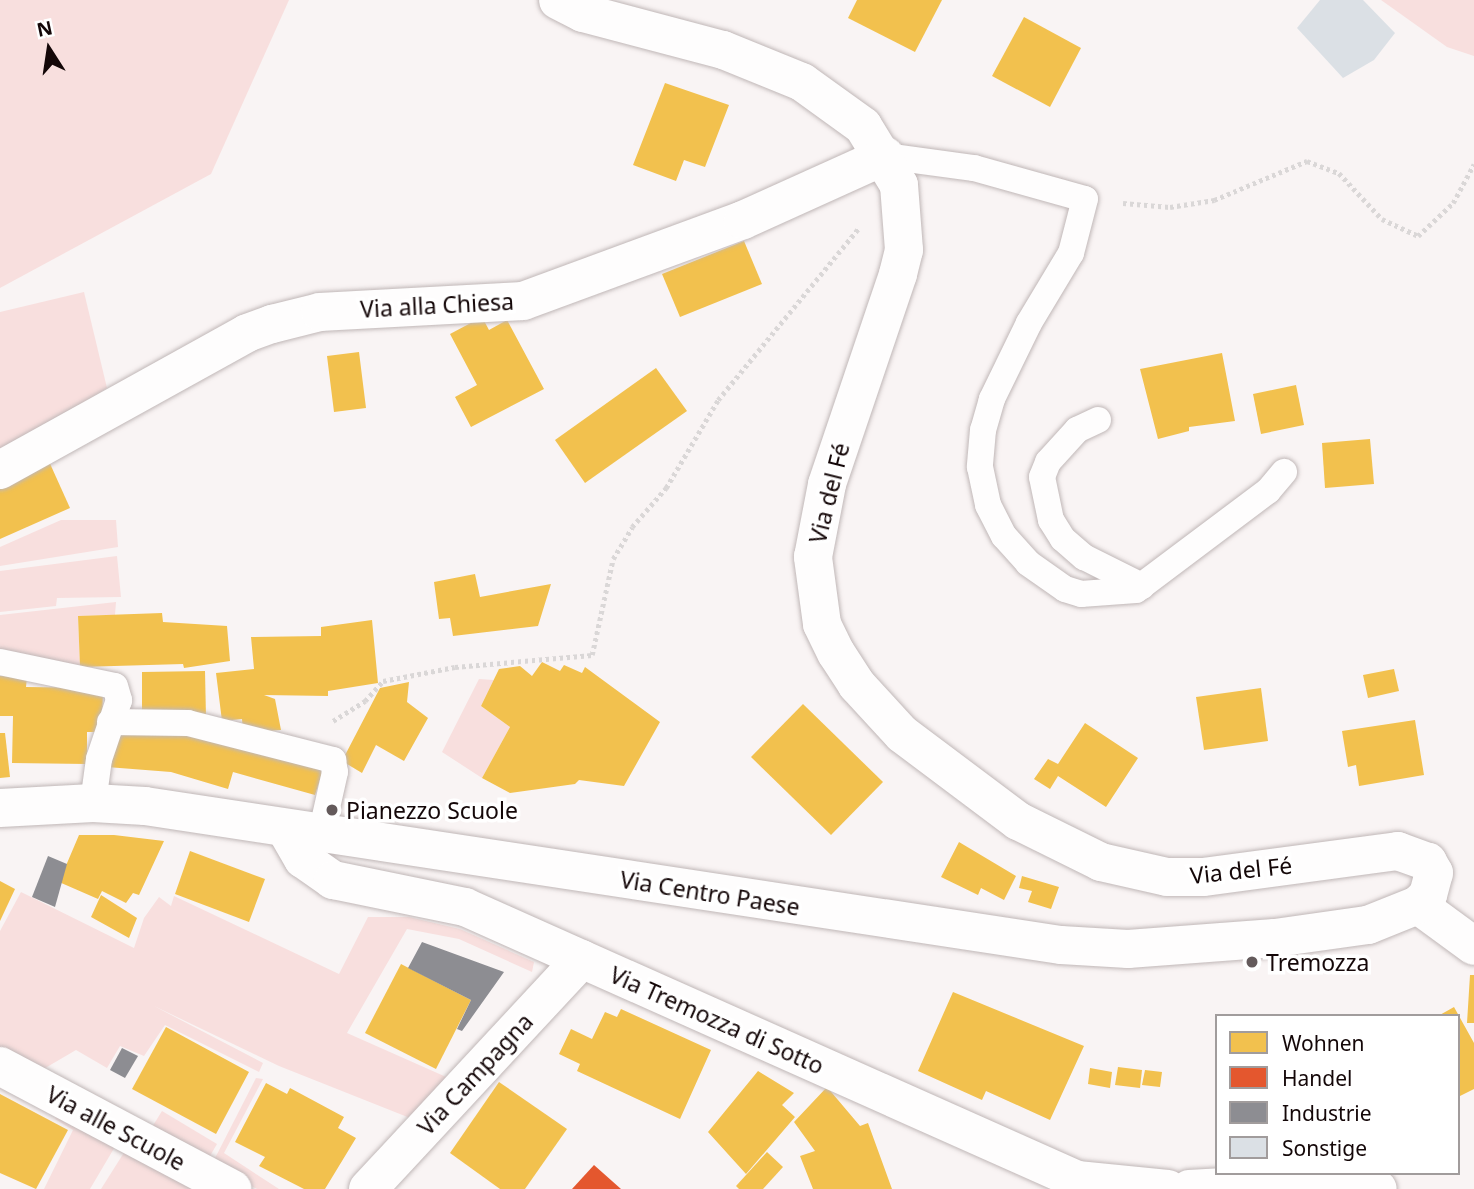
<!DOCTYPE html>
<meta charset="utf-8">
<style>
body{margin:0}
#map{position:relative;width:1474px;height:1189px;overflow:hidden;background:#f9f4f4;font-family:"Noto Sans",sans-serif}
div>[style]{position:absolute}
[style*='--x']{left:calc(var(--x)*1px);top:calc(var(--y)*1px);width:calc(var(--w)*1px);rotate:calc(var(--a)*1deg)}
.green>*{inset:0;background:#f8dfde}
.homes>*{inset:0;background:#f2c14e}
.shops>*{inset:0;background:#e4572e}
.industry>*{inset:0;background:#8d8d92}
.building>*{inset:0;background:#dbe0e5}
.path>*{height:4.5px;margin-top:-2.25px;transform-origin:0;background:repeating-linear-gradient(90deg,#dad7d7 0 3.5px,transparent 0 7px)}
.roads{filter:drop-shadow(0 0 2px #c0b7b7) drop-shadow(0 0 2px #c0b7b7)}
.service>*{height:26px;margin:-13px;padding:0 13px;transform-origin:13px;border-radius:13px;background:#fefdfd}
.minor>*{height:38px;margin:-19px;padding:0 19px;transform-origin:19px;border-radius:19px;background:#fefdfd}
.tertiary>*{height:38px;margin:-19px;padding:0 19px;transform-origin:19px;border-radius:19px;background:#fefdfd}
.dots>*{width:19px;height:19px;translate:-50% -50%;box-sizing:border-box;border:4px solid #fff;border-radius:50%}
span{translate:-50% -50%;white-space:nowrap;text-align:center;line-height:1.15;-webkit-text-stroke:7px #fff;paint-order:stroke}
.street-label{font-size:23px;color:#140708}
.poi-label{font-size:23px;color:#140708}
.left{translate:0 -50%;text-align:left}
.legend{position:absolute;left:1215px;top:1014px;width:245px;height:161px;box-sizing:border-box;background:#fff;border:2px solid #a19c9c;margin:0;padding:9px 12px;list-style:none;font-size:21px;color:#140708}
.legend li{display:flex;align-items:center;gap:14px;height:35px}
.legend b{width:35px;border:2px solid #a19c9c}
.north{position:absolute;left:14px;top:14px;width:70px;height:70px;-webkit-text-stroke:5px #fff;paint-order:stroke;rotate:348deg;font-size:19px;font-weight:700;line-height:28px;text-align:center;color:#140708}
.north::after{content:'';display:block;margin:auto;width:24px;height:32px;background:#140708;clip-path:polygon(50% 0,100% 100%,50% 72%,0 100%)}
</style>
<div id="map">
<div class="green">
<div style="clip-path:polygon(0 0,289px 0,211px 174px,0 288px)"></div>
<div style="clip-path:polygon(1381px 0,1474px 0,1474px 56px,1447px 47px)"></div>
<div style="clip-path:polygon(84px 292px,107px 388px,0 457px,0 312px)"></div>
<div style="clip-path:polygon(61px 520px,116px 520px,118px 547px,0 566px,0 547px)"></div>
<div style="clip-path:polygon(117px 556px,121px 597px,57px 598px,56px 606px,0 612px,0 571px)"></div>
<div style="clip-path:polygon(116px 602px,115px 615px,78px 616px,80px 667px,0 654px,0 615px)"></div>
<div style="clip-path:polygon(479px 679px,494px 680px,481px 706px,510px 727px,482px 778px,442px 752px)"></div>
<div style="clip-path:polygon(21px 892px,134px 948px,144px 918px,159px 897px,171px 906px,174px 896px,339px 974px,368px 917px,409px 917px,460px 929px,534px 962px,532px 972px,459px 939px,407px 929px,347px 1033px,453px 1080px,415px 1120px,279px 1066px,154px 1006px,263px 1063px,259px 1072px,165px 1025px,144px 1056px,120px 1046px,107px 1068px,76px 1050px,35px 1074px,0 1056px,0 931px)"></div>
<div style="clip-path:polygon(256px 1078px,263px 1079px,224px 1153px,279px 1189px,257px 1189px,212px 1164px)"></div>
<div style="clip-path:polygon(162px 1111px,217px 1144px,207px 1161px,149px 1132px)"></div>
<div style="clip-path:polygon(58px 1115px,116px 1145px,90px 1189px,44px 1189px,73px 1130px,55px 1119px)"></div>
<div style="clip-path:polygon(125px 1151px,193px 1189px,101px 1189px)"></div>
</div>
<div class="homes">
<div style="clip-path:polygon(857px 0,942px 0,915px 52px,848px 18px)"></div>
<div style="clip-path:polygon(1024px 17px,1081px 48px,1050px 107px,992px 76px)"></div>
<div style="clip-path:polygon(665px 83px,729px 105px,705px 167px,684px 160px,676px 181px,633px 165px)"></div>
<div style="clip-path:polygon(744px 241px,762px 284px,680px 317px,662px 274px)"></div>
<div style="clip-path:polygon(482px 317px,489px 330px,507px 320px,544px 389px,471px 427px,455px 397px,477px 385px,450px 334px)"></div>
<div style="clip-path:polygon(359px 352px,366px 408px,334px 412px,327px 356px)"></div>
<div style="clip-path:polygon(1222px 353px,1235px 421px,1189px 427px,1189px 431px,1158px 439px,1140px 369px)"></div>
<div style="clip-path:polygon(656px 368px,687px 411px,585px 483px,555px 440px)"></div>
<div style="clip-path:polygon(1296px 385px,1304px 425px,1261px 434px,1253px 394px)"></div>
<div style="clip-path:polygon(1370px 439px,1374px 484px,1325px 488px,1322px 443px)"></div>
<div style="clip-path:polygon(47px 457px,70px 508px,0 539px,0 478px)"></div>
<div style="clip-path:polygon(475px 574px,480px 597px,551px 584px,538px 626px,453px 636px,450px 618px,439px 619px,434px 582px)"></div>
<div style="clip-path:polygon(162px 613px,163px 622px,227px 626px,230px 661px,184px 668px,183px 664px,80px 667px,78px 616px)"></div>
<div style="clip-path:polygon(372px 620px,378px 683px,328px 691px,328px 696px,264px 695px,275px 699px,281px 730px,243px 732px,242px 719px,222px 721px,216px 673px,254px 669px,251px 637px,321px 636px,321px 627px)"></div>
<div style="clip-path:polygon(542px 662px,560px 671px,564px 665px,582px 673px,585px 667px,660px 722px,624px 786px,579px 780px,575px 784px,510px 793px,482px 778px,510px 727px,481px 706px,499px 669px,520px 666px,532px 676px)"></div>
<div style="clip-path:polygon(1394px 669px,1399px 691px,1368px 698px,1363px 675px)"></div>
<div style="clip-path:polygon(205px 671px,206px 718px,142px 718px,142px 672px)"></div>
<div style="clip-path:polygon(0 676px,27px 677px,26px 687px,103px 688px,102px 732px,87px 732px,87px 764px,12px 763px,13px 716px,0 716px)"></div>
<div style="clip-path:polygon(409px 682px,407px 702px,428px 718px,404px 761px,376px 745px,362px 773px,342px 761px,380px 688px)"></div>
<div style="clip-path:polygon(1261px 688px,1268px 741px,1204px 750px,1196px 697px)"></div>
<div style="clip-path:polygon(803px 704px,883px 782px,831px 835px,751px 757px)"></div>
<div style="clip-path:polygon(1415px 720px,1424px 775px,1359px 786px,1356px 765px,1348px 767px,1342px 731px)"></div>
<div style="clip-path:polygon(1085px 723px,1138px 758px,1106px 807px,1058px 776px,1050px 789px,1034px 779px,1048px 759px,1058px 764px)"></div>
<div style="clip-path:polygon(112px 729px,183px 730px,326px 761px,315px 795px,233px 772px,228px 789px,171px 772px,107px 767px)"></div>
<div style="clip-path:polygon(0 733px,5px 733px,10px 777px,0 778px)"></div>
<div style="clip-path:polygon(79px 835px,114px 835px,164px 841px,139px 895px,133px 893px,126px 903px,102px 891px,98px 899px,59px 882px)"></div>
<div style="clip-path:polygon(959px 842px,1016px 876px,1004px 900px,981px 888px,978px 895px,941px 877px)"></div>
<div style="clip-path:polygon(190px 851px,265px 879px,249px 922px,175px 894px)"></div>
<div style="clip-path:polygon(1022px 876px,1059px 887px,1051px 909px,1028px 902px,1032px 891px,1019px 888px)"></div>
<div style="clip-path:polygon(0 881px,15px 889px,0 921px)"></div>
<div style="clip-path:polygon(101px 895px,137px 918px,129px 938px,91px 917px)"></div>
<div style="clip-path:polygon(401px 964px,471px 1000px,436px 1069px,365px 1033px)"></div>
<div style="clip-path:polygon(1470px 975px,1474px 975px,1474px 1023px,1467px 1023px)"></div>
<div style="clip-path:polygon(953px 992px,1084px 1046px,1050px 1120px,986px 1091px,982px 1100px,918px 1071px)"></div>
<div style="clip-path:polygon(1454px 1007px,1474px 1043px,1474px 1089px,1458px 1097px,1458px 1016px,1438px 1016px)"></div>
<div style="clip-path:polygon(621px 1009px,711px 1050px,680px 1119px,577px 1071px,580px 1064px,559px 1054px,571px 1029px,592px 1039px,605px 1012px,617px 1017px)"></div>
<div style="clip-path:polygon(166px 1027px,249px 1072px,216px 1134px,132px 1089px)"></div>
<div style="clip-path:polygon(1118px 1067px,1142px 1070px,1140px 1088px,1115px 1085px)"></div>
<div style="clip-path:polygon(1090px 1068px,1112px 1072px,1110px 1088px,1088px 1084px)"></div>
<div style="clip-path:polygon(1145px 1070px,1162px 1072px,1160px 1087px,1142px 1085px)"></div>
<div style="clip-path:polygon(758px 1071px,794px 1093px,782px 1105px,795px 1117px,746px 1174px,708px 1132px)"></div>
<div style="clip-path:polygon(499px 1082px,567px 1129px,525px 1189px,500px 1189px,450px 1153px)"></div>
<div style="clip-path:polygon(266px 1083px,287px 1094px,290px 1088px,344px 1117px,338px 1128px,356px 1138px,325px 1189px,304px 1189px,259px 1166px,265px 1157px,235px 1142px)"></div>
<div style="clip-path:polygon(827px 1087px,860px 1126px,868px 1123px,892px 1189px,813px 1189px,800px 1156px,815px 1151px,794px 1122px)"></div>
<div style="clip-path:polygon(0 1094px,68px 1130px,36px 1189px,0 1173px)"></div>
<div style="clip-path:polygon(767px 1152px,783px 1167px,763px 1189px,739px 1189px,736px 1186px)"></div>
</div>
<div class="shops">
<div style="clip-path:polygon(594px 1165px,621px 1189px,572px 1189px)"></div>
</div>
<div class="industry">
<div style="clip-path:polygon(48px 856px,67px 864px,55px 907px,32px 897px)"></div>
<div style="clip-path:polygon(422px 942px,504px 972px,462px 1031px,457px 1029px,471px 1000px,408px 968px)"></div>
<div style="clip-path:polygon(122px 1048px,138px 1056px,125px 1078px,110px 1070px)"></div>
</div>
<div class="building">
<div style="clip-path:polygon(1320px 0,1363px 0,1395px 33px,1374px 60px,1343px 78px,1297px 28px)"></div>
</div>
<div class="path">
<div style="--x:1123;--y:203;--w:47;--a:4.9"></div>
<div style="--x:1170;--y:207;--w:45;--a:-9"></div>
<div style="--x:1214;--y:200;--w:101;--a:-22.8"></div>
<div style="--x:1307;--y:161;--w:34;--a:21"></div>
<div style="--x:1339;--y:173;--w:63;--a:46.9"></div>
<div style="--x:1382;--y:219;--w:40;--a:25"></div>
<div style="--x:1418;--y:236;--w:48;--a:-43.3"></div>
<div style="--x:1453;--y:203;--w:44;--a:-61.7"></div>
<div style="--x:333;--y:721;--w:38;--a:-32"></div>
<div style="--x:365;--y:701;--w:27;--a:-48"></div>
<div style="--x:383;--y:681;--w:73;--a:-11"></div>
<div style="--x:455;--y:667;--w:138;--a:-5"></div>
<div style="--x:592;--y:655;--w:98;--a:-77.7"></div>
<div style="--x:613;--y:559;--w:37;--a:-59"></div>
<div style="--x:632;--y:527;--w:52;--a:-48.9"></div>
<div style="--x:666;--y:488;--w:102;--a:-59.4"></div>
<div style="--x:718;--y:400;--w:221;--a:-50.7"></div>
</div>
<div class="roads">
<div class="service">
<div style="--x:885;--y:156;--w:90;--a:7.7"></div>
<div style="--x:974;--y:168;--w:115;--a:15.6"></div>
<div style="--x:1085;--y:199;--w:56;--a:104.5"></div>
<div style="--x:1071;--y:253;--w:82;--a:121"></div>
<div style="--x:1029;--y:323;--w:85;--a:116"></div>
<div style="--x:992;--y:399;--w:32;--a:106"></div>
<div style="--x:983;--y:430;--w:37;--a:95"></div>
<div style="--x:980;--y:467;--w:39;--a:78"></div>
<div style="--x:988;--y:505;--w:35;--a:63"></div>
<div style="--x:1004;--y:536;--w:36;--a:48"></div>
<div style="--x:1028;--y:563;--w:45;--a:35.1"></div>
<div style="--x:1065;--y:589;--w:17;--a:17"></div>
<div style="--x:1081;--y:594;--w:55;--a:-4.2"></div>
<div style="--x:1136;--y:590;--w:165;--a:-36.9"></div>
<div style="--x:1268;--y:491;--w:25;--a:-50"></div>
<div style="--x:1098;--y:420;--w:23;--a:155"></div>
<div style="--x:1077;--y:430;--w:43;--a:132.2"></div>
<div style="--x:1048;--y:462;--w:16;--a:112"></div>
<div style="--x:1042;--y:477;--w:44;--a:78.2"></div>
<div style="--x:1051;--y:520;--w:22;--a:58"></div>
<div style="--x:1063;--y:539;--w:28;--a:41"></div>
<div style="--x:1084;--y:557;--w:65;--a:26.6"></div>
<div style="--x:0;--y:662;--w:117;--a:11.8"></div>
<div style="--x:115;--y:686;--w:15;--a:74"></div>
<div style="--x:119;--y:700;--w:62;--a:108.7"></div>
<div style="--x:99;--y:759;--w:44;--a:97.8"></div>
<div style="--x:110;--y:722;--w:78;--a:0.7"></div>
<div style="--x:188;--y:723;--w:150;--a:14.3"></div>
<div style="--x:333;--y:760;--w:12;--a:81"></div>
<div style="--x:335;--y:772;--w:64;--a:102.7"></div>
</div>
<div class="minor">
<div style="--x:0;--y:470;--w:282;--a:-29"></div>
<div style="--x:247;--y:333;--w:27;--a:-20"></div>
<div style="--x:272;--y:324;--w:49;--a:-14"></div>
<div style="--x:320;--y:312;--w:203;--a:-3.1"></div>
<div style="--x:523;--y:301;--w:234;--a:-20.2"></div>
<div style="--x:743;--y:220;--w:156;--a:-24.3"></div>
<div style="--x:285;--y:828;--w:36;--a:60"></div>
<div style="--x:303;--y:859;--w:37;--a:35"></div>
<div style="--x:333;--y:880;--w:135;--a:11.6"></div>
<div style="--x:465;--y:907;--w:670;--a:24.04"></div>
<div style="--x:1077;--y:1180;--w:91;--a:5.6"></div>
<div style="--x:1418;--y:905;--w:69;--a:36.2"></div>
<div style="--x:0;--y:1066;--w:263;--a:27.9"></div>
<div style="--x:368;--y:1189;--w:314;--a:-47.1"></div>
<div style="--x:1189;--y:1189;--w:124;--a:-3.2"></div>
<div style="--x:1313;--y:1182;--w:65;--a:6.1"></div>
</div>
<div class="tertiary">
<div style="--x:0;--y:808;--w:93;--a:-3.1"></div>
<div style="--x:93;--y:803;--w:52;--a:3.3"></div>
<div style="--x:145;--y:806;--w:926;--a:8.63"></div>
<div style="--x:1061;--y:945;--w:67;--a:3.4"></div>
<div style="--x:1128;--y:949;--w:147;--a:-4.3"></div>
<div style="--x:1275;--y:938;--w:94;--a:-8"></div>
<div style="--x:1368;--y:925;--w:54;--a:-21.8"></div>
<div style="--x:1418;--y:905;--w:14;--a:-45"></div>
<div style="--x:1428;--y:895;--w:23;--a:-75"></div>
<div style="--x:1434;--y:873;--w:13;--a:-119"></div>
<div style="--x:1428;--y:862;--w:32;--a:-160"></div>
<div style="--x:1398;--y:851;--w:197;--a:172.4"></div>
<div style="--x:1203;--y:877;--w:36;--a:180"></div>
<div style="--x:1167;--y:877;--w:68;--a:-167.2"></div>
<div style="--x:1101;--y:862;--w:93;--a:-153.7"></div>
<div style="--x:1018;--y:821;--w:145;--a:-143.1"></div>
<div style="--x:902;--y:734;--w:67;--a:-132.6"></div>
<div style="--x:857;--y:685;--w:38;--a:-123"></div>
<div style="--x:836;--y:653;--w:32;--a:-116"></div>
<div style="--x:822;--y:624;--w:68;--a:-97.7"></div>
<div style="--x:813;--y:557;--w:74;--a:-79.1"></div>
<div style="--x:827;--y:484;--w:222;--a:-71.3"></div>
<div style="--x:898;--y:274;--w:25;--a:-76"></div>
<div style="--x:904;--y:250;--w:65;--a:-94.4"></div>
<div style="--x:899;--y:185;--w:69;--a:-121.4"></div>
<div style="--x:863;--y:126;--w:75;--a:-144.2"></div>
<div style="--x:802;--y:82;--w:85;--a:-157.9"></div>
<div style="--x:723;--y:50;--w:145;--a:-165.2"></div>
<div style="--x:583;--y:13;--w:28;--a:-153"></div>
</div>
</div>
<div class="dots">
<div style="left:332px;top:810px;background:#645a5b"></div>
<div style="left:1252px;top:962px;background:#645a5b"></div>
</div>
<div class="street-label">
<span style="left:437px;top:305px;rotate:-3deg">Via alla Chiesa</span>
<span style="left:829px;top:493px;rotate:-76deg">Via del Fé</span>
<span style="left:1241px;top:870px;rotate:-6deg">Via del Fé</span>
<span style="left:710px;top:893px;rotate:9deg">Via Centro Paese</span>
<span style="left:717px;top:1020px;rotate:24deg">Via Tremozza di Sotto</span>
<span style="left:475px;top:1074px;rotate:-47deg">Via Campagna</span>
<span style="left:116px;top:1128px;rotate:28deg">Via alle Scuole</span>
</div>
<div class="poi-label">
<span class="left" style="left:346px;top:810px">Pianezzo Scuole</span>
<span class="left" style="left:1266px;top:962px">Tremozza</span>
</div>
<ul class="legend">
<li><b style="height:19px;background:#f2c14e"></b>Wohnen</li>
<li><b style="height:19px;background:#e4572e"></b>Handel</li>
<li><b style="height:19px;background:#8d8d92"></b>Industrie</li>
<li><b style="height:19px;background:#dbe0e5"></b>Sonstige</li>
</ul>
<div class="north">N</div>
</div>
